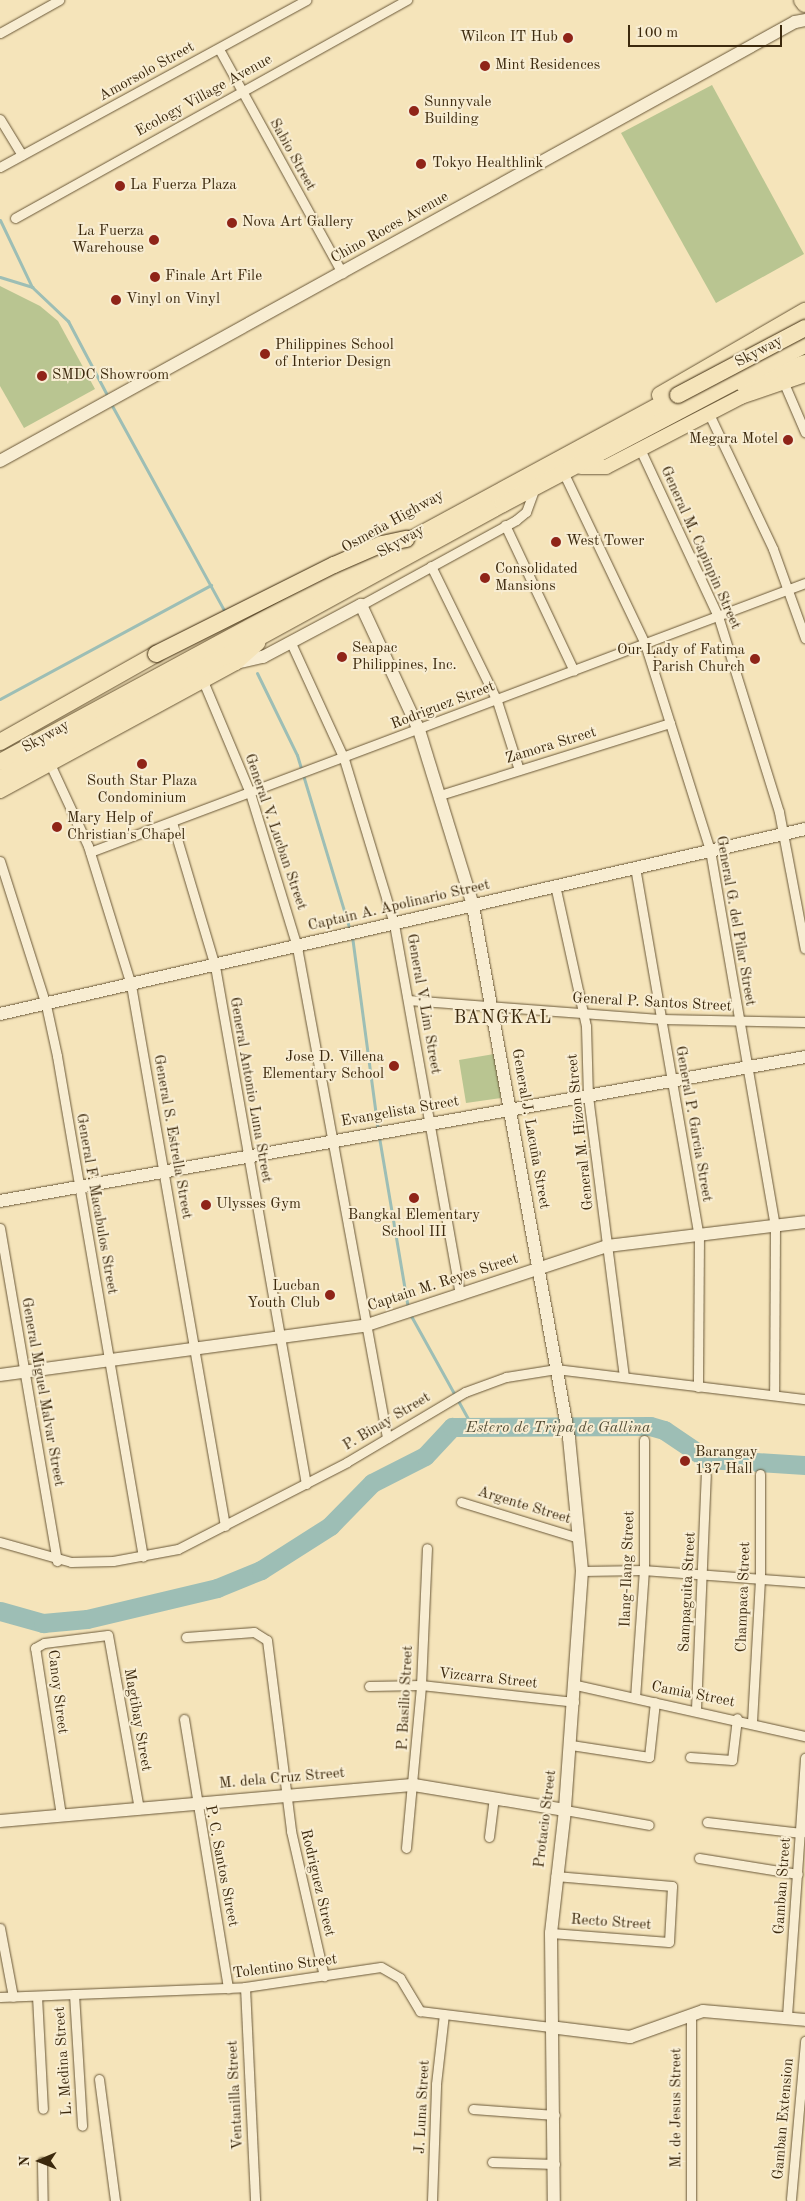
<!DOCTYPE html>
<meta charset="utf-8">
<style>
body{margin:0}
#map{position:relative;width:805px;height:2201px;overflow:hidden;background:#f5e4ba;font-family:"Old Standard TT",serif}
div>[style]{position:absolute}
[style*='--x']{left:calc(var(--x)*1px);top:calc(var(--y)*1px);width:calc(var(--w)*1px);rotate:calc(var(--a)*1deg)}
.green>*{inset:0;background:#b9c591}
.stream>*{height:3px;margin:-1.5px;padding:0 1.5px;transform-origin:1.5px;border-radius:1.5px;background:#9dbeb5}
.river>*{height:19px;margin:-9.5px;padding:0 9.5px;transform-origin:9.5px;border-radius:9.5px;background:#9dbeb5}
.roads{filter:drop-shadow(0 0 1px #6a5838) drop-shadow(0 0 1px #6a5838)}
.street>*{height:9px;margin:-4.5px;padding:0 4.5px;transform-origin:4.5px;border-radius:4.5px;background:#f8edd2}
.secondary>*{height:12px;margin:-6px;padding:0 6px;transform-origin:6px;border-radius:6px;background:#f8edd2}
.primary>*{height:14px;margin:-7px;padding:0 7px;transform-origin:7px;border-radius:7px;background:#f5e4ba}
.highway>*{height:16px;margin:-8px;padding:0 8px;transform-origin:8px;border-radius:8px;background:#f5e4ba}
.bridges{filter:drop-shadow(0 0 1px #3c290d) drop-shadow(0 0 1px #3c290d)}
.highway-bridge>*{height:16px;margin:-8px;padding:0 8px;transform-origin:8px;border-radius:8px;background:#f5e4ba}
.dots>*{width:14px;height:14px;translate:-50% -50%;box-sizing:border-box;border:2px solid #f8edd2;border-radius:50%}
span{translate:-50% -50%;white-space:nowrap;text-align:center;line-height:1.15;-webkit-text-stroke:4px #f8edd2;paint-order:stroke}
.poi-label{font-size:15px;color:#3c290d}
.right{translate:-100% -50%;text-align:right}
.left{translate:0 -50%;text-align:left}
.street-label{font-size:15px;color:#3c290d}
.water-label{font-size:16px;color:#544e37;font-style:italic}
.quarter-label{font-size:18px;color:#3c290d;letter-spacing:1px}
.north{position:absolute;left:15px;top:2136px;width:50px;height:50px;-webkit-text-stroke:4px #f8edd2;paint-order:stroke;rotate:269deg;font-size:14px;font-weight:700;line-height:20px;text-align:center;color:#3c290d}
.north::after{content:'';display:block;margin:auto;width:18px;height:22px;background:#3c290d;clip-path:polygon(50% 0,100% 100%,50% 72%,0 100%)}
.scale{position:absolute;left:628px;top:25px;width:154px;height:22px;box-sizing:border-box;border:2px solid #3c290d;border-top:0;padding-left:6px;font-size:15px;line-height:18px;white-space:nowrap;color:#3c290d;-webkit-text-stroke:4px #f8edd2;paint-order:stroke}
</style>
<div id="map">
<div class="green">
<div style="clip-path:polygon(712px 85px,804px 254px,716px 303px,621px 133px)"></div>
<div style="clip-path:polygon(0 286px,40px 306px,58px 321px,95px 389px,24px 428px,0 386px)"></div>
<div style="clip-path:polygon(494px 1054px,501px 1098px,466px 1103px,459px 1060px)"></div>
</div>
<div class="stream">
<div style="--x:0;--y:220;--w:74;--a:64.5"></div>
<div style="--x:32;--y:287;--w:50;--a:43.4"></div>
<div style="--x:68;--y:321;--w:86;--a:62.2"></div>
<div style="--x:0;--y:277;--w:34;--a:17"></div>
<div style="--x:110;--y:402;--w:239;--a:61.3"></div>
<div style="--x:257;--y:673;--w:91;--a:64"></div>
<div style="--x:297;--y:755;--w:183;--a:73.2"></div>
<div style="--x:0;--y:699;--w:240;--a:-28.4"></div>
<div style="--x:352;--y:936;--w:197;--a:82.4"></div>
<div style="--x:379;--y:1137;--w:173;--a:80.4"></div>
<div style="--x:410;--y:1314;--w:128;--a:61"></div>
</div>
<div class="river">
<div style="--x:0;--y:1611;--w:45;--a:15.6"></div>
<div style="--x:43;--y:1623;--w:44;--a:-5.2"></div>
<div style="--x:87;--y:1619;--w:134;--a:-13.4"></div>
<div style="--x:217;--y:1588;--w:48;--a:-22.2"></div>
<div style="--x:261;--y:1570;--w:82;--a:-32.5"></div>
<div style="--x:330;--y:1526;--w:60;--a:-45.7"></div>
<div style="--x:372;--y:1483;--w:59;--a:-27"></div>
<div style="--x:425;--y:1456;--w:40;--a:-47"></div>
<div style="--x:452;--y:1427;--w:198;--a:-0.3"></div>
<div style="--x:650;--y:1426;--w:15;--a:16"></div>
<div style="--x:664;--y:1430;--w:52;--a:34"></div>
<div style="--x:707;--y:1459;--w:98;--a:3.5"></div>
</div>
<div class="roads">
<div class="street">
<div style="--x:0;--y:33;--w:68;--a:-29.2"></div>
<div style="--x:219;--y:49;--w:256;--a:61.2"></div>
<div style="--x:0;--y:119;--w:42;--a:58.6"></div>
<div style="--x:0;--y:167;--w:349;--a:-28.6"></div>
<div style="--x:15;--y:218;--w:449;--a:-29.1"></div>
<div style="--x:783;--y:381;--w:56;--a:66.7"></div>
<div style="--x:709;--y:414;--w:149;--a:64.6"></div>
<div style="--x:773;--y:549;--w:95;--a:70.2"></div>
<div style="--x:640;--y:449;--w:184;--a:65"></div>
<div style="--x:718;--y:616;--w:205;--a:72.7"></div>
<div style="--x:779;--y:812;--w:139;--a:79.3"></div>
<div style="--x:565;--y:476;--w:186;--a:64.5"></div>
<div style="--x:645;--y:644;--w:216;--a:72.5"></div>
<div style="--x:710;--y:850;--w:382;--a:80.2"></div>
<div style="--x:775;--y:1226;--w:169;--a:90.3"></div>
<div style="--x:505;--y:525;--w:161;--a:64.7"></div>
<div style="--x:431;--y:566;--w:150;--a:63.9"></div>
<div style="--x:497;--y:701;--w:72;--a:72.3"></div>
<div style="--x:361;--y:605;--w:177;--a:-28.7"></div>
<div style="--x:516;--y:520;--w:13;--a:-39"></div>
<div style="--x:526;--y:512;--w:20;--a:-70"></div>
<div style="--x:291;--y:643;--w:128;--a:65.4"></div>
<div style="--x:344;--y:759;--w:172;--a:73.1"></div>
<div style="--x:394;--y:924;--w:377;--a:79.9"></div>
<div style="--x:203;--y:681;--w:121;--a:67.2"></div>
<div style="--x:250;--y:793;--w:161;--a:73"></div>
<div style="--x:297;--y:947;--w:499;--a:79.6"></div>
<div style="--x:50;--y:764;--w:90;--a:65.1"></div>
<div style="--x:88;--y:846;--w:145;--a:72.8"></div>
<div style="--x:131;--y:985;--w:549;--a:80.14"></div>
<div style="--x:440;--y:795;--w:241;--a:-17.4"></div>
<div style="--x:172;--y:822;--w:150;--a:73.4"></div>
<div style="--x:215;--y:966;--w:526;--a:80.04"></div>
<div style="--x:90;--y:852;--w:764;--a:-20.62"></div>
<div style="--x:0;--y:861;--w:151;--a:72.3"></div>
<div style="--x:46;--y:1005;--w:52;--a:77.8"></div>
<div style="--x:57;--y:1056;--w:508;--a:80.26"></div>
<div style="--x:635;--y:867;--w:375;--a:80.2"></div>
<div style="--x:699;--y:1236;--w:151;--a:90.4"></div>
<div style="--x:555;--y:885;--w:144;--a:77.6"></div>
<div style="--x:586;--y:1026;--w:70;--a:88.4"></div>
<div style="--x:588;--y:1096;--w:283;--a:82.7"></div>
<div style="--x:408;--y:1000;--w:255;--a:4.3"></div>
<div style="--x:662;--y:1019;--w:143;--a:1.2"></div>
<div style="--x:0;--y:1228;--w:338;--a:80.3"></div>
<div style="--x:461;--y:1502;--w:123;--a:17"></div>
<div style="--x:0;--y:1542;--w:74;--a:15.7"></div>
<div style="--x:71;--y:1562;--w:42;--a:-1.4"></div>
<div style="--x:113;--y:1561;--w:66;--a:-10.5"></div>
<div style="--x:178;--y:1549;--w:190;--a:-27.2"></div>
<div style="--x:347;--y:1462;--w:137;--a:-30.7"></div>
<div style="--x:465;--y:1392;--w:44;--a:-20.1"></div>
<div style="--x:506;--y:1377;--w:51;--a:-9.1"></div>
<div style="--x:556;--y:1369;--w:251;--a:6.9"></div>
<div style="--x:582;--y:1571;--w:62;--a:-0.9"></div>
<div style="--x:644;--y:1570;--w:161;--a:4.3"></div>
<div style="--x:186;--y:1637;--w:68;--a:-4.2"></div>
<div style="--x:254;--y:1632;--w:15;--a:32"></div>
<div style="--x:267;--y:1640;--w:193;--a:82.8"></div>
<div style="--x:291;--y:1831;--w:149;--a:77.2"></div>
<div style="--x:576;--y:1685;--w:235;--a:12.6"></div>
<div style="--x:369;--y:1686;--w:52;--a:-1.1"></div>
<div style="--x:421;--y:1685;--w:154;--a:6.3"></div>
<div style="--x:635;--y:1698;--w:128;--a:-86"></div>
<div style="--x:644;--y:1570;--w:130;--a:-90"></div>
<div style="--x:696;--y:1709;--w:234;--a:-87.6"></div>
<div style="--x:184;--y:1719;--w:273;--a:80.7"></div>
<div style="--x:752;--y:1722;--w:142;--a:-86.8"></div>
<div style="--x:760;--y:1580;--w:106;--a:-90"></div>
<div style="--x:571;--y:1745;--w:79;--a:8.7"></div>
<div style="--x:649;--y:1757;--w:55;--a:-83.8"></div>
<div style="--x:690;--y:1757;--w:42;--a:4.1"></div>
<div style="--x:732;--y:1760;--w:42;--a:-83.2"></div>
<div style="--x:565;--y:1810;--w:85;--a:10.1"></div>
<div style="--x:61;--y:1815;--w:169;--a:-98.8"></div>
<div style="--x:35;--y:1648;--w:10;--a:-29"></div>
<div style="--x:44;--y:1643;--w:64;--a:-7.1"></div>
<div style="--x:108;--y:1635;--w:177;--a:79.9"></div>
<div style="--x:707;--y:1822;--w:95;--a:6.7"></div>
<div style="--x:489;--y:1837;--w:40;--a:-82.9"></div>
<div style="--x:406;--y:1848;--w:164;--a:-84.7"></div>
<div style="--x:421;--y:1685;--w:137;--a:-87.5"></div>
<div style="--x:699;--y:1858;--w:100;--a:9.2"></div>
<div style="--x:0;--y:1928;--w:70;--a:79.3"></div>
<div style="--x:551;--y:1933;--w:118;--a:4.4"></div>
<div style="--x:669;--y:1942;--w:56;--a:-86.9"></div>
<div style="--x:672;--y:1886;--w:117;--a:-175.1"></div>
<div style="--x:245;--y:1987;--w:214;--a:87.3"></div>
<div style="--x:74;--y:1994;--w:132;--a:86.5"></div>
<div style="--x:37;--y:1996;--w:113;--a:87"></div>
<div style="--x:0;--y:1997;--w:245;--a:-2.3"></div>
<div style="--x:245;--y:1987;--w:137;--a:-8.4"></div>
<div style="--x:381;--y:1967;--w:22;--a:30"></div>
<div style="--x:400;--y:1978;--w:39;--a:59"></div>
<div style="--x:420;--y:2011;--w:131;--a:7"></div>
<div style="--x:787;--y:2016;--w:259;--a:-86"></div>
<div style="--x:99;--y:2079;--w:123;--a:82.5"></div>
<div style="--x:473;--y:2109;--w:82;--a:4.2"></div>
<div style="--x:42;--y:2162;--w:39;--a:89"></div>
<div style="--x:492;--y:2162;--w:63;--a:1.8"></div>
<div style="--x:791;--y:2199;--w:159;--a:-84.9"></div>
<div style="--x:432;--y:2201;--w:117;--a:-88"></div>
<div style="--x:436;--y:2084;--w:70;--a:-83.5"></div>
<div style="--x:691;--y:2201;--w:185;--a:-90"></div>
</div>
<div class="secondary">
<div style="--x:0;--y:461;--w:908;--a:-28.91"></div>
<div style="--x:795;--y:22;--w:10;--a:-11"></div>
<div style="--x:236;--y:663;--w:28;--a:-13"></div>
<div style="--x:263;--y:657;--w:111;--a:-28"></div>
<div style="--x:361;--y:605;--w:138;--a:65.1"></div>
<div style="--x:419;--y:730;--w:184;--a:72.9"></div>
<div style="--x:473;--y:906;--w:541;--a:79.77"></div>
<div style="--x:569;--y:1438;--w:134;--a:84.4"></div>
<div style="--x:582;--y:1571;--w:240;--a:94.1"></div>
<div style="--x:565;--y:1810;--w:124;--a:96.5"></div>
<div style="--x:551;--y:1933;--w:268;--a:89.4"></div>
<div style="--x:0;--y:1014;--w:826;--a:-12.94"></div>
<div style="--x:0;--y:1201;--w:818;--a:-10.14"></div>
<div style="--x:0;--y:1375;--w:367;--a:-7.7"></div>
<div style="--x:364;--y:1326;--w:256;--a:-18.2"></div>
<div style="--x:607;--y:1246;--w:199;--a:-6.9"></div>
<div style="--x:0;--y:1821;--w:416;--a:-5"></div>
<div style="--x:414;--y:1785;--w:153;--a:9.4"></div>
<div style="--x:550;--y:2027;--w:81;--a:7.1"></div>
<div style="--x:630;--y:2037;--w:77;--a:-19.6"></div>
<div style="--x:703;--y:2011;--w:102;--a:5"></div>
</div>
<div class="primary">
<div style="--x:743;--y:385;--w:66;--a:-20.4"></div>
<div style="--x:581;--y:467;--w:25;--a:0"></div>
<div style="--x:606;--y:467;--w:152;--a:-27.4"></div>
<div style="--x:741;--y:397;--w:68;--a:-19"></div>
<div style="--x:0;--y:791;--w:268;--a:-28.5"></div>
<div style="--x:236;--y:663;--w:30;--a:-42"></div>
</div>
<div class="highway">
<div style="--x:802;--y:0;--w:5;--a:53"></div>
<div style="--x:660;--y:395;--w:168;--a:-30.1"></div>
<div style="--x:0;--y:742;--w:179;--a:-29.4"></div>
<div style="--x:0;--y:762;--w:771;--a:-28.43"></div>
<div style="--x:0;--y:779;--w:573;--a:-28.67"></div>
<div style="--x:503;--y:504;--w:341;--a:-27.8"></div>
</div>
</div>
<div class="bridges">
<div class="highway-bridge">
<div style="--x:678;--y:395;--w:144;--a:-27.8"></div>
<div style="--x:156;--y:654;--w:199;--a:-26.6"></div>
<div style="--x:334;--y:565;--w:52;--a:-23.6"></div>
<div style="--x:382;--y:544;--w:25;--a:-12"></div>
</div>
</div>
<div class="dots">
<div style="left:568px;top:38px;background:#8f2418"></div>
<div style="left:485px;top:66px;background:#8f2418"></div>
<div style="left:414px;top:111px;background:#8f2418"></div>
<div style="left:421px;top:164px;background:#8f2418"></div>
<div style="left:120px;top:186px;background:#8f2418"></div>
<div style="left:232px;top:223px;background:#8f2418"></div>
<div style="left:154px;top:240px;background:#8f2418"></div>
<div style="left:155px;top:277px;background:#8f2418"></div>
<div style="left:116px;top:300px;background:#8f2418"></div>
<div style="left:265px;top:354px;background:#8f2418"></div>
<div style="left:42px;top:376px;background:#8f2418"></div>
<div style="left:788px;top:440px;background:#8f2418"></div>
<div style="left:556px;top:542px;background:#8f2418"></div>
<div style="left:485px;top:578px;background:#8f2418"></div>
<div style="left:342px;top:657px;background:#8f2418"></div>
<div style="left:755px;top:659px;background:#8f2418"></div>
<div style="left:142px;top:764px;background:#8f2418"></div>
<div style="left:57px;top:827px;background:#8f2418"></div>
<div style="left:394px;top:1066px;background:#8f2418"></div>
<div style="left:414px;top:1198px;background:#8f2418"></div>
<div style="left:206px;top:1205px;background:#8f2418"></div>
<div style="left:330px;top:1295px;background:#8f2418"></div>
<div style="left:685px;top:1461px;background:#8f2418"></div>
</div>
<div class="poi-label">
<span class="right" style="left:558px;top:38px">Wilcon IT Hub</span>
<span class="left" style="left:495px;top:66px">Mint Residences</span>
<span class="left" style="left:424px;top:111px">Sunnyvale<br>Building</span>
<span class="left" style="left:432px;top:164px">Tokyo Healthlink</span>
<span class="left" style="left:130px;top:186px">La Fuerza Plaza</span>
<span class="left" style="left:242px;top:223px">Nova Art Gallery</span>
<span class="right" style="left:144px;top:240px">La Fuerza<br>Warehouse</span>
<span class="left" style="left:165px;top:277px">Finale Art File</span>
<span class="left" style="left:126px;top:300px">Vinyl on Vinyl</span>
<span class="left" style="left:275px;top:354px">Philippines School<br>of Interior Design</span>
<span class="left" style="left:52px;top:376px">SMDC Showroom</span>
<span class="right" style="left:778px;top:440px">Megara Motel</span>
<span class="left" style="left:566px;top:542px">West Tower</span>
<span class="left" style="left:495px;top:578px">Consolidated<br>Mansions</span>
<span class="left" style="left:352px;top:657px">Seapac<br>Philippines, Inc.</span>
<span class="right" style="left:745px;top:659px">Our Lady of Fatima<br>Parish Church</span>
<span style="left:142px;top:790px">South Star Plaza<br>Condominium</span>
<span class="left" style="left:67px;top:827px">Mary Help of<br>Christian's Chapel</span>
<span class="right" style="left:384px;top:1066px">Jose D. Villena<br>Elementary School</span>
<span class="left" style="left:216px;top:1205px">Ulysses Gym</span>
<span style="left:414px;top:1224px">Bangkal Elementary<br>School III</span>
<span class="right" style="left:320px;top:1295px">Lucban<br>Youth Club</span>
<span class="left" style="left:695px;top:1461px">Barangay<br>137 Hall</span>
</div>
<div class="street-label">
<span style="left:147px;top:72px;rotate:-29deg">Amorsolo Street</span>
<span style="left:204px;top:96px;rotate:-29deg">Ecology Village Avenue</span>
<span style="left:292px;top:155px;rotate:61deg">Sabio Street</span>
<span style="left:390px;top:228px;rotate:-29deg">Chino Roces Avenue</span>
<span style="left:759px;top:352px;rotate:-28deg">Skyway</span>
<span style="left:393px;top:522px;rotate:-29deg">Osmeña Highway</span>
<span style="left:401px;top:542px;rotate:-29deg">Skyway</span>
<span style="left:700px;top:548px;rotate:66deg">General M. Capinpin Street</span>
<span style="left:443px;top:706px;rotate:-21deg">Rodriguez Street</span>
<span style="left:46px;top:737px;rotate:-29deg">Skyway</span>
<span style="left:551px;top:746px;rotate:-17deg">Zamora Street</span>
<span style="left:275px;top:832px;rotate:71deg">General V. Lucban Street</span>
<span style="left:399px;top:906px;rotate:-13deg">Captain A. Apolinario Street</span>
<span style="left:735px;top:921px;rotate:80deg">General G. del Pilar Street</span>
<span style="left:652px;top:1003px;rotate:3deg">General P. Santos Street</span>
<span style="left:423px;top:1004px;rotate:80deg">General V. Lim Street</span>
<span style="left:250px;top:1090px;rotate:80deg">General Antonio Luna Street</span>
<span style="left:400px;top:1112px;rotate:-10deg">Evangelista Street</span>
<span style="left:693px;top:1124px;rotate:80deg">General P. Garcia Street</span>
<span style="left:530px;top:1129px;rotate:80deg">General J. Lacuña Street</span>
<span style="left:581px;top:1132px;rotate:-96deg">General M. Hizon Street</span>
<span style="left:172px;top:1137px;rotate:80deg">General S. Estrella Street</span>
<span style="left:96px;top:1204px;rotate:80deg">General F. Macabulos Street</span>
<span style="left:443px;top:1283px;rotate:-18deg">Captain M. Reyes Street</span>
<span style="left:42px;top:1392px;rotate:80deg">General Miguel Malvar Street</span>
<span style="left:387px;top:1422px;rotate:-31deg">P. Binay Street</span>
<span style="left:524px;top:1506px;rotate:17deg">Argente Street</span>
<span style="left:628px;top:1569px;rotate:-88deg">Ilang-Ilang Street</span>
<span style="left:688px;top:1592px;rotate:-87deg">Sampaguita Street</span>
<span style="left:744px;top:1597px;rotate:-88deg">Champaca Street</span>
<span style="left:488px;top:1679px;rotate:6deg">Vizcarra Street</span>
<span style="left:57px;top:1692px;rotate:83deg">Canoy Street</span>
<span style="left:693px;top:1695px;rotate:11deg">Camia Street</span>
<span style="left:406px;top:1698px;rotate:-87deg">P. Basilio Street</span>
<span style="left:137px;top:1720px;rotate:80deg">Magtibay Street</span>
<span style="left:282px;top:1779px;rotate:-5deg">M. dela Cruz Street</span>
<span style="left:546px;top:1819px;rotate:-83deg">Protacio Street</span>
<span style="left:221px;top:1866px;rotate:79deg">P. C. Santos Street</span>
<span style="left:317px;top:1883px;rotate:77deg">Rodriguez Street</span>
<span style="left:783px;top:1886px;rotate:-86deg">Gamban Street</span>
<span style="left:611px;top:1923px;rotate:4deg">Recto Street</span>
<span style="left:285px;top:1967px;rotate:-8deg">Tolentino Street</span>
<span style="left:64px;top:2061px;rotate:-94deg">L. Medina Street</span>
<span style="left:236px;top:2095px;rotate:-93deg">Ventanilla Street</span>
<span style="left:423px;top:2107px;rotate:-87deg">J. Luna Street</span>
<span style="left:677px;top:2108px;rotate:-90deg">M. de Jesus Street</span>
<span style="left:784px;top:2119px;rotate:-85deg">Gamban Extension</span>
</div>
<div class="water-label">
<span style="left:558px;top:1428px">Estero de Tripa de Gallina</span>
</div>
<div class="quarter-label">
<span style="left:503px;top:1018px">BANGKAL</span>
</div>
<div class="north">N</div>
<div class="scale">100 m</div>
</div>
